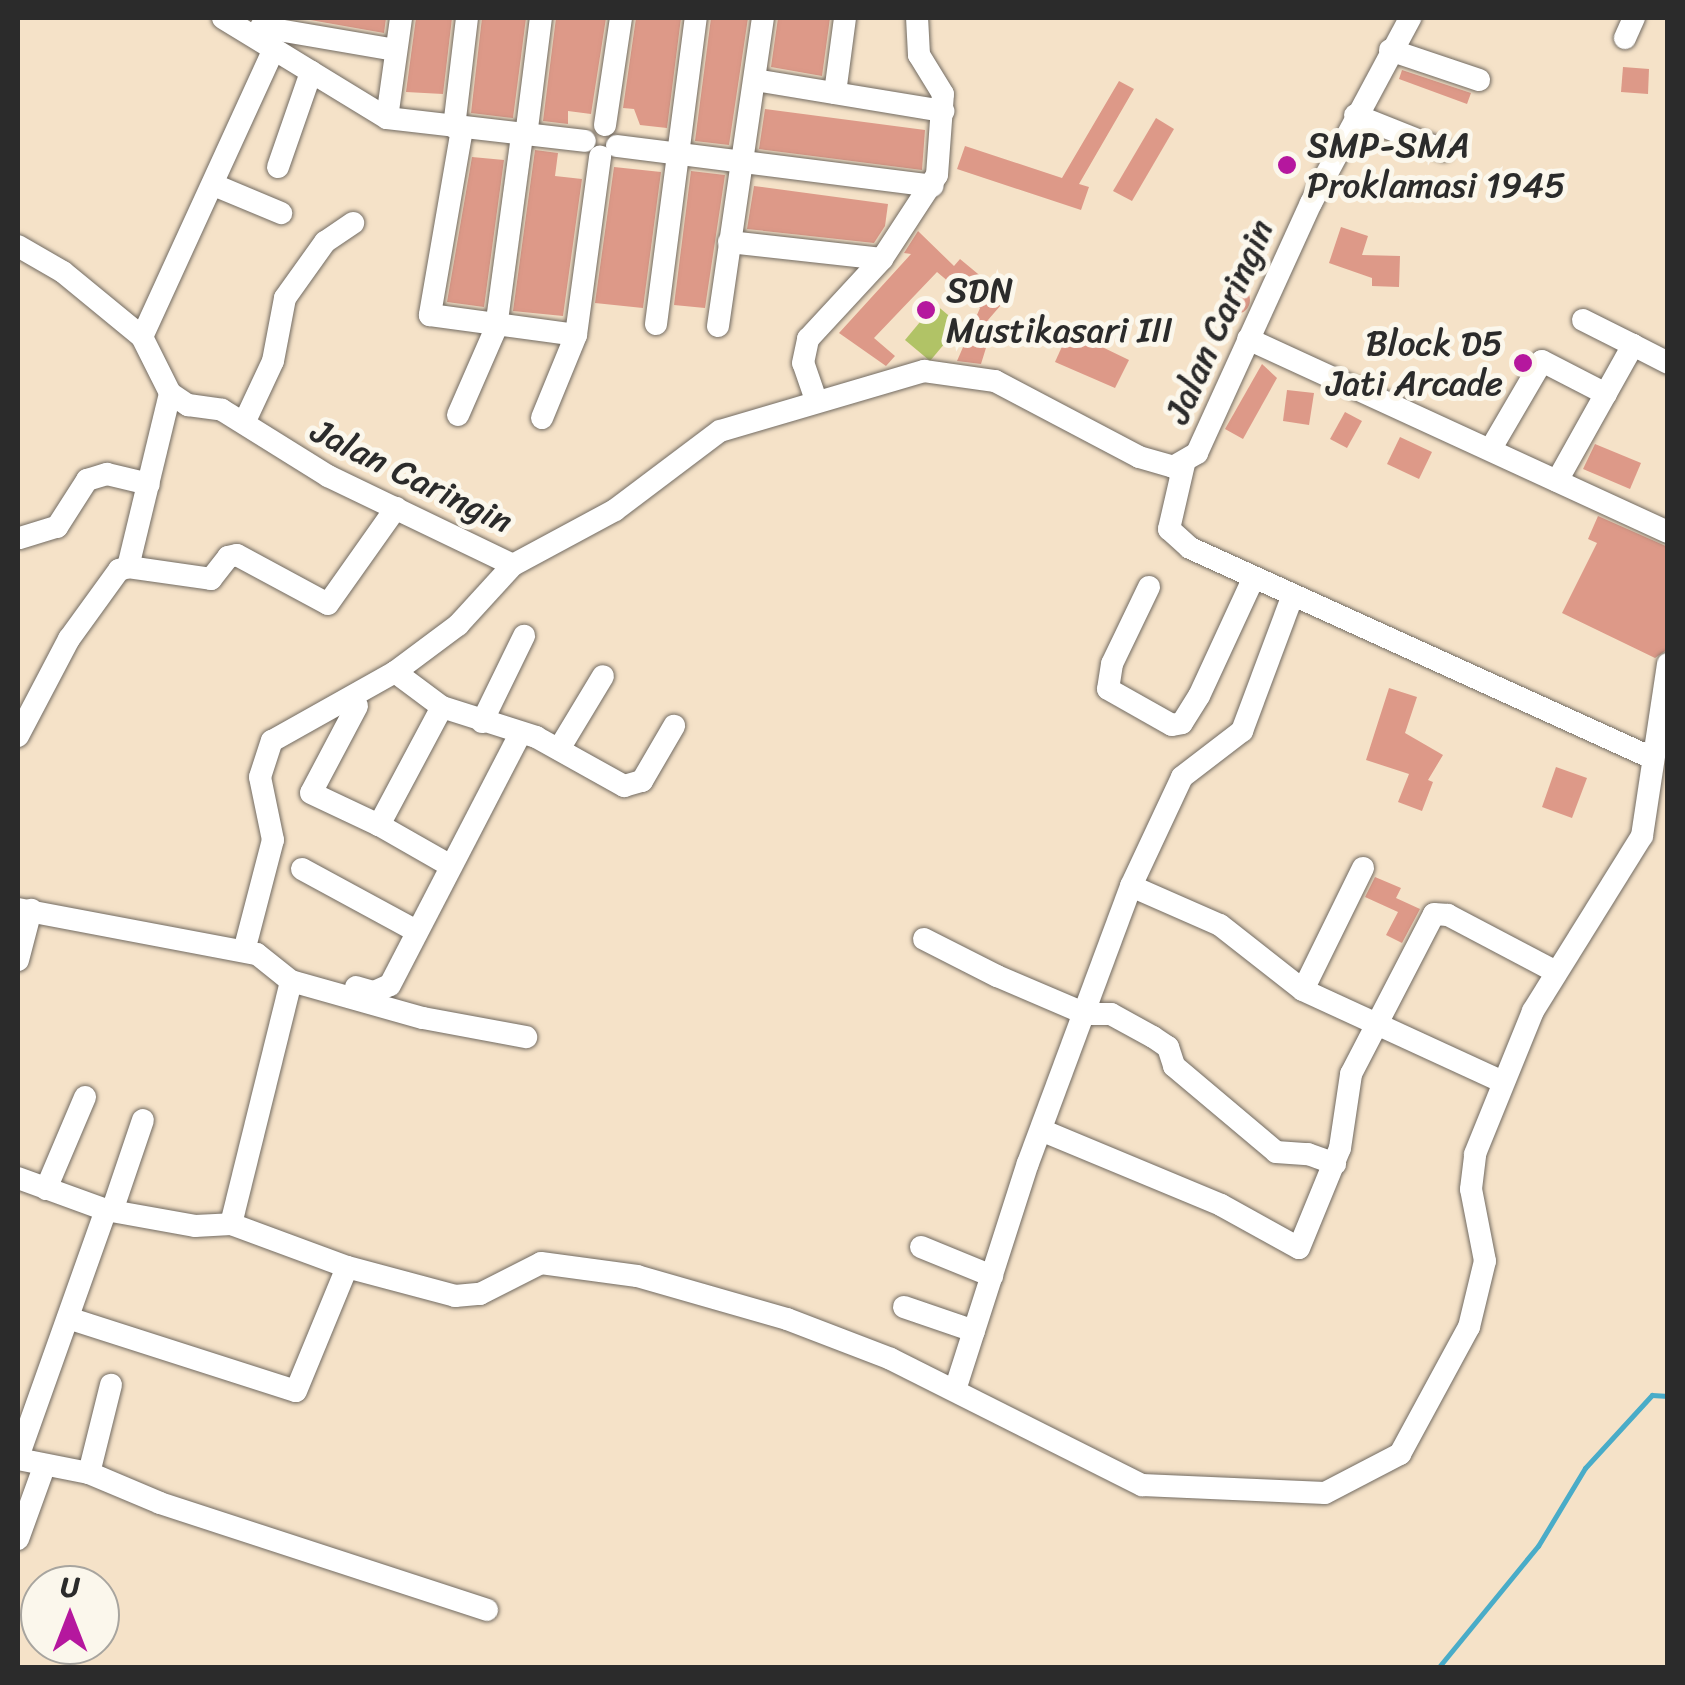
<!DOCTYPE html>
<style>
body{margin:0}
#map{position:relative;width:1685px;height:1685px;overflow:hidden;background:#f5e2c8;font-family:Sriracha,sans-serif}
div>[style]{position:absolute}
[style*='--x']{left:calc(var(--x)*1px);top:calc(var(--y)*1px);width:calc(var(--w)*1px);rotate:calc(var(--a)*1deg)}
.green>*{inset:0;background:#b1c366}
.stream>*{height:5px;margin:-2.5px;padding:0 2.5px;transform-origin:2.5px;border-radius:2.5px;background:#49acc8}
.building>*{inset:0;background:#d98}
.round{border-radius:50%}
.roads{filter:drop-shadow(0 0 2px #726b62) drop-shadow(0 0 2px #726b62)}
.minor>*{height:22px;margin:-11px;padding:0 11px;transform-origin:11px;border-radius:11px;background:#fff}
.dots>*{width:28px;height:28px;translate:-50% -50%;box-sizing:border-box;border:5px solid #fbf7ec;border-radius:50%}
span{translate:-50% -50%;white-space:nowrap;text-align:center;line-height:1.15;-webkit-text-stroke:10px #fbf7ec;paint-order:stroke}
.poi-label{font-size:35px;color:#2b2b2b}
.left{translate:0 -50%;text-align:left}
.right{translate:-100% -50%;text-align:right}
.street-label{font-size:35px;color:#2b2b2b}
.frame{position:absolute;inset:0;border:20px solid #2b2b2b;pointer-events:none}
.north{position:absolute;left:20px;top:1565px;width:100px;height:100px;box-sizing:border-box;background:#fbf7ec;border:2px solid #a8a59f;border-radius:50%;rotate:0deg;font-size:28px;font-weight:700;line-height:40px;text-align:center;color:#2b2b2b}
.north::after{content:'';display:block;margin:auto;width:35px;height:45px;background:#b5179e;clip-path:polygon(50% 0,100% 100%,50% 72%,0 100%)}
</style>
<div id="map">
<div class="green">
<div style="clip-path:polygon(935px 304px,960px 325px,930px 361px,905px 340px)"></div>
</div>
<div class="stream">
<div style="--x:1438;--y:1668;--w:158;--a:-50.7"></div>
<div style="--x:1538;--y:1546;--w:91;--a:-58.9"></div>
<div style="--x:1585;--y:1468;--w:99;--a:-47.5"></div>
<div style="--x:1652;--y:1395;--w:16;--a:4"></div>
</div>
<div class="building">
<div style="clip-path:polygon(299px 18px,386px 18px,384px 33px)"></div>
<div style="clip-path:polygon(416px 18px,452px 18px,443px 94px,406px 92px)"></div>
<div style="clip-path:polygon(482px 18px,526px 18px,513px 118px,471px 113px)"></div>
<div style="clip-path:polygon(556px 18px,606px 18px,591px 114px,568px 111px,568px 124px,543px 121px)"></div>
<div style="clip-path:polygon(636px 18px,681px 18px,667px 128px,640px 125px,634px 109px,623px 108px)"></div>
<div style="clip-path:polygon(711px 18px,748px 18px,729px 145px,695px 141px)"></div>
<div style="clip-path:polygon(778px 18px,830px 18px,822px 76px,771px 67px)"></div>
<div style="clip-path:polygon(1623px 67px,1649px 69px,1648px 94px,1621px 92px)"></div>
<div style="clip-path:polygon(1402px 70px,1471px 93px,1467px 104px,1399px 79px)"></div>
<div style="clip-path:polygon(1119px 81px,1134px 89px,1079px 184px,1089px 187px,1081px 210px,957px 169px,965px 146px,1062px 178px)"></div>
<div style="clip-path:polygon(765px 109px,925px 130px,922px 170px,759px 149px)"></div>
<div style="clip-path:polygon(1156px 118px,1174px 129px,1132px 201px,1113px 191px)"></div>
<div style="clip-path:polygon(535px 150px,558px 153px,555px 176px,582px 179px,563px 316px,513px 311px)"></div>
<div style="clip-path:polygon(472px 157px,504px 160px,484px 307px,447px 302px)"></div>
<div style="clip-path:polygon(614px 167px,661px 172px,643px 308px,595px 303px)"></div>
<div style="clip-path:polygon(691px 171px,725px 175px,705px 308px,674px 305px)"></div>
<div style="clip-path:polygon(754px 186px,888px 204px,885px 226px,874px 243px,747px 229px)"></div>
<div style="clip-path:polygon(1341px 227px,1368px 236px,1362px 255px,1400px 256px,1399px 287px,1372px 286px,1372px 278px,1329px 263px)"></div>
<div style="clip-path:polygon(918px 231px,954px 266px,960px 259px,1007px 298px,988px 320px,994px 322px,981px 364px,957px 361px,980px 308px,937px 272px,874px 338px,895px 356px,886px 366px,839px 333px,911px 254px,904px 253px)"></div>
<div class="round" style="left:1222px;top:286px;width:28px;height:28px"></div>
<div style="clip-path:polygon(1069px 331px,1129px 360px,1115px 388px,1055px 362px)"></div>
<div style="clip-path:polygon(1262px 364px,1277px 378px,1243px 439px,1225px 429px)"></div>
<div style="clip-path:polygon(1287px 390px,1314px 393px,1309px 425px,1283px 421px)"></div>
<div style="clip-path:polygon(1345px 412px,1362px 421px,1347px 448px,1330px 439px)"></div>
<div style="clip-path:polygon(1400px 437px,1432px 452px,1419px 479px,1387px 464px)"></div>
<div style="clip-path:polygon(1595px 444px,1641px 463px,1630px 489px,1583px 469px)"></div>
<div style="clip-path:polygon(1598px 516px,1668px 547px,1668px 649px,1655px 658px,1562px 613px,1597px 543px,1588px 539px)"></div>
<div style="clip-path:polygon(1389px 688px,1417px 697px,1405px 733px,1443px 755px,1428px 780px,1433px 782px,1422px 811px,1398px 802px,1409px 774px,1366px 760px)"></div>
<div style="clip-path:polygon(1556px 767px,1587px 778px,1572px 818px,1542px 807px)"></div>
<div style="clip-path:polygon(1375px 877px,1401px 888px,1396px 898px,1420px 909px,1402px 943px,1386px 935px,1398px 912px,1365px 897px)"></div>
</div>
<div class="roads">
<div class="minor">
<div style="--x:223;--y:18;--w:192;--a:31.4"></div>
<div style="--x:387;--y:118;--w:199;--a:6.6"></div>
<div style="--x:261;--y:27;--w:137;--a:9.7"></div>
<div style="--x:1625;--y:38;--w:22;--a:-66"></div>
<div style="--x:1390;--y:50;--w:94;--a:18.6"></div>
<div style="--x:755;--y:80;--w:191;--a:9.4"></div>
<div style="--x:835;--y:93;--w:76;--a:-82.4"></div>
<div style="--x:1355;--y:115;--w:95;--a:21.7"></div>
<div style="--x:387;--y:118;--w:101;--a:-82"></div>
<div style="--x:605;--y:125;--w:108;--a:-81.5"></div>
<div style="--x:454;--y:127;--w:110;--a:-83.2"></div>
<div style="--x:462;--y:129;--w:189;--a:99.8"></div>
<div style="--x:430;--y:315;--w:147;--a:7.8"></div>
<div style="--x:526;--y:136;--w:119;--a:-82.8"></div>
<div style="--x:617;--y:146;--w:318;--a:7.2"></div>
<div style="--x:278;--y:167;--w:101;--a:-70.8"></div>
<div style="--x:214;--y:185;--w:73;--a:22.7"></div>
<div style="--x:729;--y:242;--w:154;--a:6.3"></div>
<div style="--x:18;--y:246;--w:52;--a:30"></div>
<div style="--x:63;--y:272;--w:102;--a:39.4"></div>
<div style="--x:142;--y:337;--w:63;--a:63.4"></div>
<div style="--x:170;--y:393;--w:22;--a:34"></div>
<div style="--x:188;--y:405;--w:34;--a:8"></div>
<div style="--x:222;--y:410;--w:125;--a:31.9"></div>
<div style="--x:328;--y:476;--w:205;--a:25.7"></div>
<div style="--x:513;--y:565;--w:116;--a:-28.3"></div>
<div style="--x:615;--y:510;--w:131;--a:-37"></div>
<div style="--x:720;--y:431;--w:213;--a:-16.4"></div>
<div style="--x:924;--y:371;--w:72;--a:8"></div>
<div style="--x:995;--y:381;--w:163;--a:27.8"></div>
<div style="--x:1139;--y:457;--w:35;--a:16"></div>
<div style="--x:1173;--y:467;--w:28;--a:-30"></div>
<div style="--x:1197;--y:453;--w:275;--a:-65.5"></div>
<div style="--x:1311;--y:203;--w:210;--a:-61.8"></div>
<div style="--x:1583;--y:320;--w:56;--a:26.6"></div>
<div style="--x:656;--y:324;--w:309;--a:-82.6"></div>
<div style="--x:718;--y:326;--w:311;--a:-81.7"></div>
<div style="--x:142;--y:337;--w:317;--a:-65.4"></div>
<div style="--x:1248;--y:339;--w:462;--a:24.7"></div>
<div style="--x:816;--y:400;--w:39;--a:-109"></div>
<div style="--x:803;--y:363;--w:25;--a:-78"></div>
<div style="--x:808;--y:339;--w:109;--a:-47.2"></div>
<div style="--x:882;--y:259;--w:100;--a:-56.8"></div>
<div style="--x:937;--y:175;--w:81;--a:-85.8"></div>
<div style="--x:943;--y:94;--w:46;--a:-121.6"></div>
<div style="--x:919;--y:55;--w:37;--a:-93"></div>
<div style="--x:458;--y:415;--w:95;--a:-66.4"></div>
<div style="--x:496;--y:328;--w:194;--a:-82.3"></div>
<div style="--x:542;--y:418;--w:90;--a:-67.7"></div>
<div style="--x:576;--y:335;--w:180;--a:-82.3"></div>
<div style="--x:244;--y:423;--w:68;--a:-64.9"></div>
<div style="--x:273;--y:361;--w:64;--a:-79.2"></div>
<div style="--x:285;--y:298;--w:69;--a:-54.5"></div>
<div style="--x:325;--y:242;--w:34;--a:-34"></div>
<div style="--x:1493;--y:445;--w:97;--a:-59.7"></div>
<div style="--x:1542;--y:361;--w:72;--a:27.3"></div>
<div style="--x:1184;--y:464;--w:67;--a:103"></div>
<div style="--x:1169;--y:529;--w:28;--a:42"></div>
<div style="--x:1190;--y:548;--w:507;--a:24.44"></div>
<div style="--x:1557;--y:481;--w:156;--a:-60.8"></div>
<div style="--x:1633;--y:345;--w:39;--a:27"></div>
<div style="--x:20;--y:538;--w:39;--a:-17"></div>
<div style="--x:57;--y:527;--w:56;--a:-57.4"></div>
<div style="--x:87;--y:480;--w:21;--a:-17"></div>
<div style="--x:107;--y:474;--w:43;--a:13.4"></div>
<div style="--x:128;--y:567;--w:84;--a:8.2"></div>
<div style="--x:211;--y:579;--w:28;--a:-52"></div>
<div style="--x:228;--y:557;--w:9;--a:-13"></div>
<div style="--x:237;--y:555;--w:103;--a:28.3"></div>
<div style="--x:328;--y:604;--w:118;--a:-54.7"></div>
<div style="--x:1149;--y:587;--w:85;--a:115.7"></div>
<div style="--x:1112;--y:664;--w:25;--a:99"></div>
<div style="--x:1108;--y:689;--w:73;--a:29.4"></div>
<div style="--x:1172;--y:725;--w:10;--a:-11"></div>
<div style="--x:1182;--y:723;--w:32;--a:-58"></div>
<div style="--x:1199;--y:696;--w:129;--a:-65.2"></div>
<div style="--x:395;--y:672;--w:59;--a:36.7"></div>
<div style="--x:442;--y:707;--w:99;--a:17.7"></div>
<div style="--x:536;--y:737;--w:101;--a:29.1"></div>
<div style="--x:624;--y:786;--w:19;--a:-16"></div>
<div style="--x:642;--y:781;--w:64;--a:-59.8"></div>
<div style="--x:357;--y:706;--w:98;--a:117.9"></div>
<div style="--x:311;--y:793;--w:75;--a:25.2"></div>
<div style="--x:442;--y:707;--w:134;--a:118.1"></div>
<div style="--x:379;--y:825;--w:83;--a:29.7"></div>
<div style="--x:482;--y:722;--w:96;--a:-64"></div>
<div style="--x:18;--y:736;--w:110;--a:-62.3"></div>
<div style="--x:69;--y:639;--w:85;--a:-54.1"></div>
<div style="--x:119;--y:570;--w:9;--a:-18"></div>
<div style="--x:128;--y:567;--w:179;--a:-76.4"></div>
<div style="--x:559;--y:749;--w:85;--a:-58.9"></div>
<div style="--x:302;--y:869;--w:130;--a:28.5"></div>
<div style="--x:1131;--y:886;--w:97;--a:23.7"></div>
<div style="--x:1220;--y:925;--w:105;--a:38.1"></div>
<div style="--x:1303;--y:990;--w:218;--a:24.7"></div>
<div style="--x:18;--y:909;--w:243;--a:10.7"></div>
<div style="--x:257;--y:954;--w:43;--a:38.5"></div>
<div style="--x:291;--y:981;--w:137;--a:15.7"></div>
<div style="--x:423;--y:1018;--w:105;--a:10.5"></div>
<div style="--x:924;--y:939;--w:82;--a:26.9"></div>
<div style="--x:997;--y:976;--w:97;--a:23.1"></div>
<div style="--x:1086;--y:1014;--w:25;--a:0"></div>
<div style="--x:1111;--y:1014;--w:48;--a:28.7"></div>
<div style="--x:1153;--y:1037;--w:18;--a:34"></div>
<div style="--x:1168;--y:1047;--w:20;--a:72"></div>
<div style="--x:1174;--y:1066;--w:133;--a:40.1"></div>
<div style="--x:1276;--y:1152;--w:32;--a:4"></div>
<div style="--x:1308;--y:1154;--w:29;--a:20"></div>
<div style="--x:244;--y:951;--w:115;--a:-75.4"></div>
<div style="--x:273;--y:840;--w:64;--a:-101.7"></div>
<div style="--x:260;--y:777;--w:38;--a:-72"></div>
<div style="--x:272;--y:741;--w:141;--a:-29.3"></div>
<div style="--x:395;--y:672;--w:79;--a:-36.7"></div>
<div style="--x:458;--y:625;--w:81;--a:-47.5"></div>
<div style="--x:18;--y:960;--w:52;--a:-75.4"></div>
<div style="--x:356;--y:987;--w:19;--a:16"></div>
<div style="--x:374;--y:992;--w:17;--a:-24"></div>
<div style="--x:390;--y:985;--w:280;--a:-62.6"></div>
<div style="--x:1303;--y:990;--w:136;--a:-63.8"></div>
<div style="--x:1041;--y:1130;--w:195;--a:22.6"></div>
<div style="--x:1221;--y:1205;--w:89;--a:28.9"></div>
<div style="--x:1299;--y:1248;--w:108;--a:-67.7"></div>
<div style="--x:1340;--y:1148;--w:75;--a:-81.5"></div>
<div style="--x:1351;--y:1074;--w:180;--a:-62.6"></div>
<div style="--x:1434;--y:914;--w:14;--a:4"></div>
<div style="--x:1448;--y:915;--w:122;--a:27.8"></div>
<div style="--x:18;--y:1178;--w:94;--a:20"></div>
<div style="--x:106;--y:1210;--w:90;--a:10.2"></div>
<div style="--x:195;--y:1226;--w:36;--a:-3"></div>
<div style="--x:231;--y:1224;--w:124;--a:20.3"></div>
<div style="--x:347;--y:1267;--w:112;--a:15"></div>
<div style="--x:455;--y:1296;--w:25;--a:-5"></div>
<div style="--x:480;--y:1294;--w:68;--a:-26.9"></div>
<div style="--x:541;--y:1263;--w:97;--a:7.7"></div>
<div style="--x:637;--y:1276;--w:156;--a:16"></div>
<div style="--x:787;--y:1319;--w:111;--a:21"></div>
<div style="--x:891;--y:1359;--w:281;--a:26.7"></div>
<div style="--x:1142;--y:1485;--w:183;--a:2.5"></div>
<div style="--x:1325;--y:1493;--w:85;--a:-27.5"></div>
<div style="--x:1400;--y:1454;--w:145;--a:-61.5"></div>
<div style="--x:1469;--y:1327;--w:68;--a:-76.4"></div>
<div style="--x:1485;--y:1261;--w:73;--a:-101"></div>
<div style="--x:1471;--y:1189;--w:35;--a:-83"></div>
<div style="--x:1475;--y:1154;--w:154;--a:-67.9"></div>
<div style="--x:1533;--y:1011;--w:206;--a:-58.1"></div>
<div style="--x:1642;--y:836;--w:174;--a:-81.4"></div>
<div style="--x:46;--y:1189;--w:100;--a:-67"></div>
<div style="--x:112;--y:1211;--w:96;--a:-71.2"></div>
<div style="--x:231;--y:1224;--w:250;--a:-76.1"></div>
<div style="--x:921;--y:1247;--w:77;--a:22.2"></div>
<div style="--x:904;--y:1307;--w:74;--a:18.9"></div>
<div style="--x:68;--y:1318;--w:239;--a:17.8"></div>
<div style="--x:296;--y:1391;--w:134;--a:-67.6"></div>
<div style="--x:955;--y:1390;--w:238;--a:-72.2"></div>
<div style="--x:1028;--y:1163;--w:296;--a:-69.6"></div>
<div style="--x:1131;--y:886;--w:120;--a:-64.9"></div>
<div style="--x:1182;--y:777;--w:76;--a:-37.5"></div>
<div style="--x:1242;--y:731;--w:143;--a:-69.5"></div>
<div style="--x:18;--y:1457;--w:262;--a:-70.4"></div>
<div style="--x:18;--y:1459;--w:72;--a:11.2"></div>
<div style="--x:89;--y:1473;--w:77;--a:22.9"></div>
<div style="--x:160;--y:1503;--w:344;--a:18.1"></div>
<div style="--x:89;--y:1473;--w:91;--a:-76"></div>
<div style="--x:18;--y:1539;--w:77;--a:-70.1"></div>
</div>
</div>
<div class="dots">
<div style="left:1287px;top:165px;background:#b5179e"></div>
<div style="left:926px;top:310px;background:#b5179e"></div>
<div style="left:1523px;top:363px;background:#b5179e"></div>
</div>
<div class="poi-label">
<span class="left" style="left:1307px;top:165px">SMP-SMA<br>Proklamasi 1945</span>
<span class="left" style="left:946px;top:310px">SDN<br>Mustikasari III</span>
<span class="right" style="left:1503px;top:363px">Block D5<br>Jati Arcade</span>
</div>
<div class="street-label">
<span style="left:1219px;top:321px;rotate:-66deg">Jalan Caringin</span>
<span style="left:412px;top:476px;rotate:26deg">Jalan Caringin</span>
</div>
<div class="frame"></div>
<div class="north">U</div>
</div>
